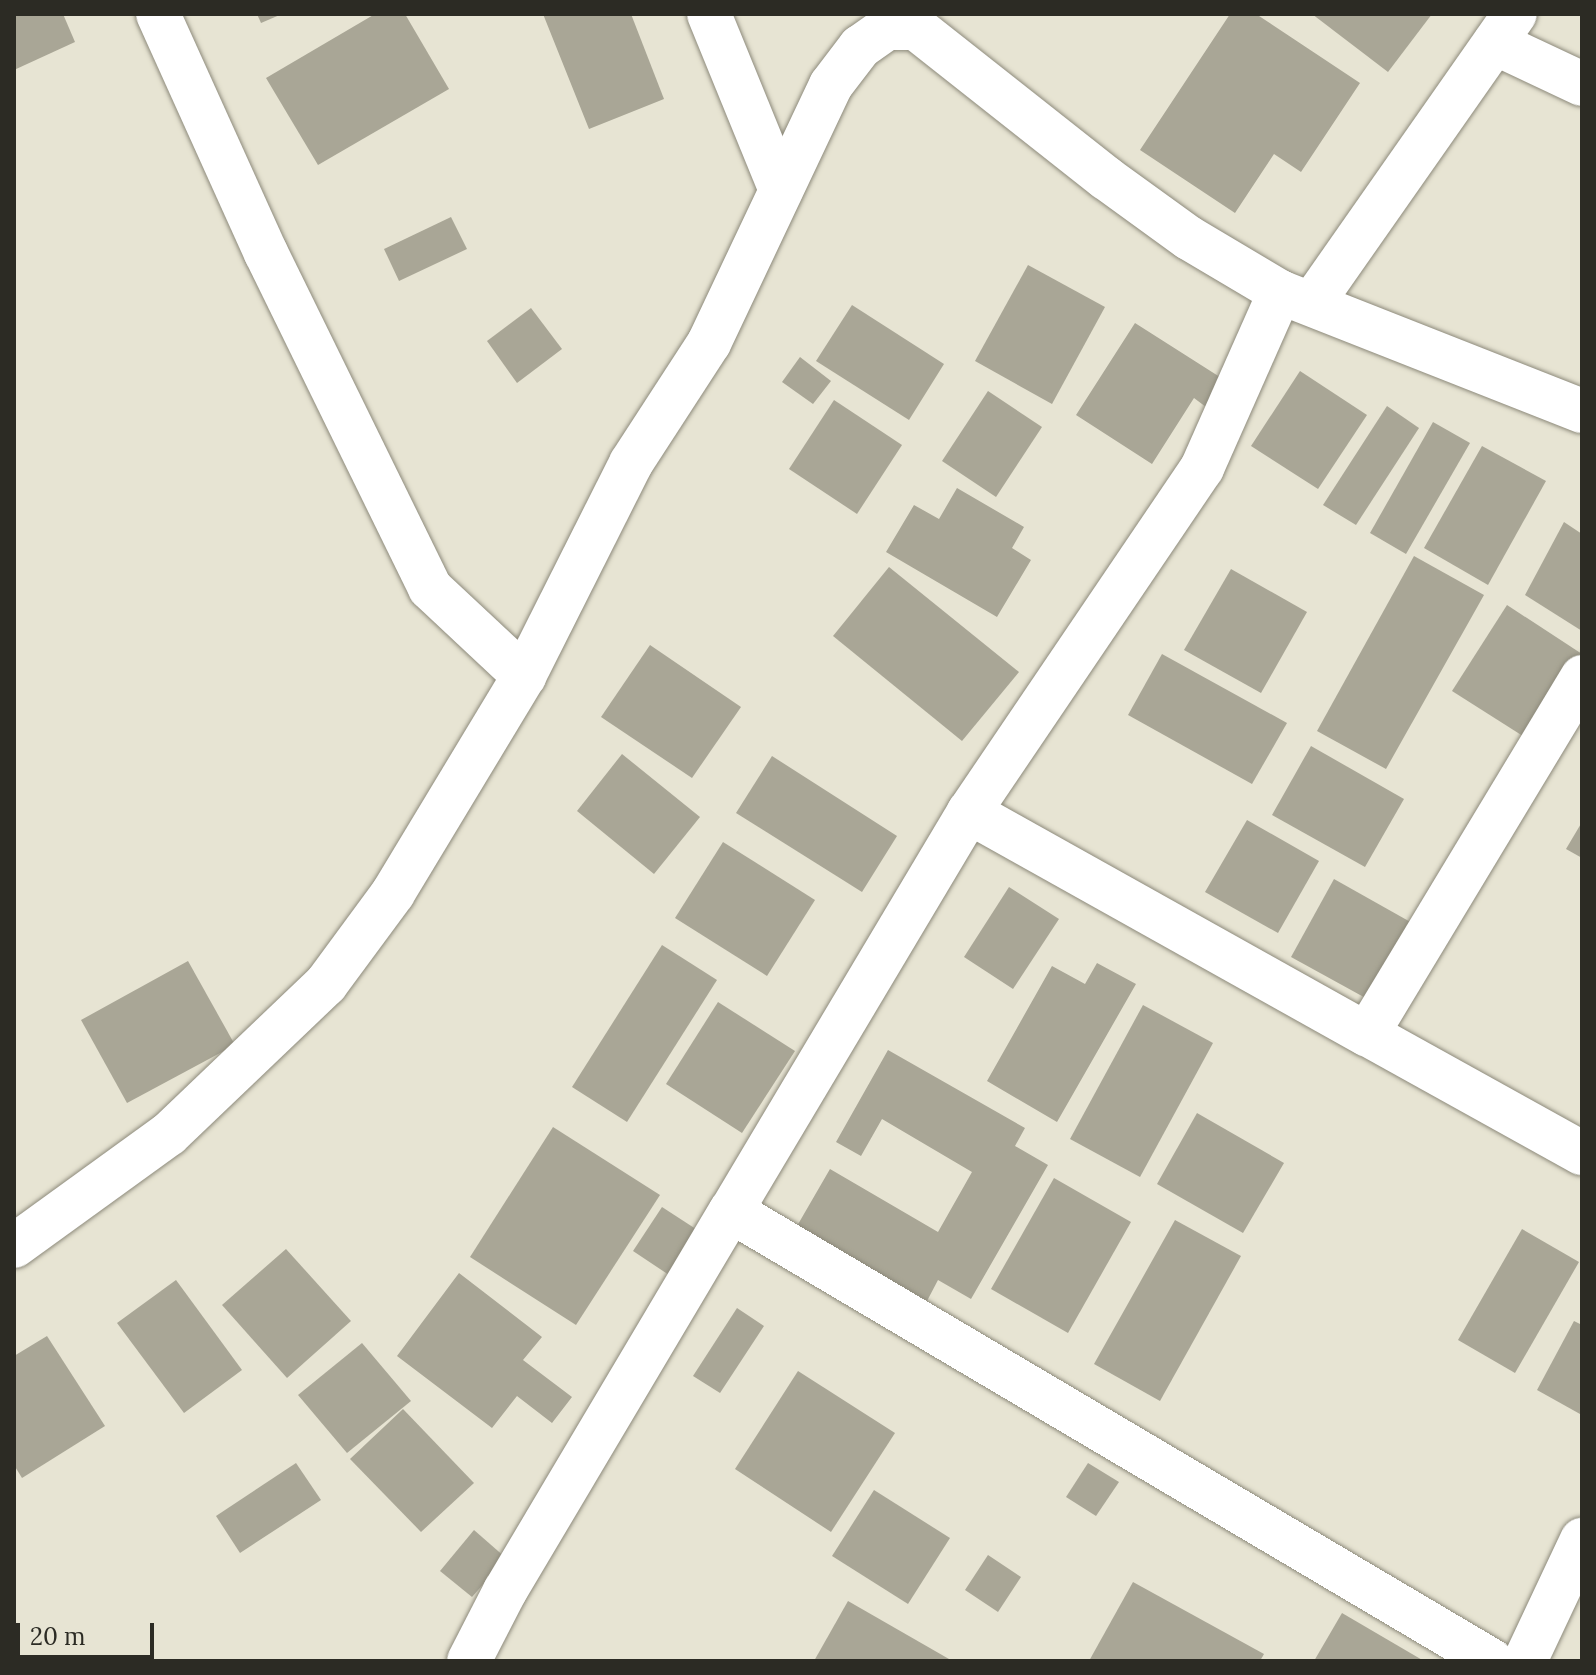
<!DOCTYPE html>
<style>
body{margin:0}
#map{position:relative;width:1596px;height:1675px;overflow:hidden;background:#e7e4d3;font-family:Lora,serif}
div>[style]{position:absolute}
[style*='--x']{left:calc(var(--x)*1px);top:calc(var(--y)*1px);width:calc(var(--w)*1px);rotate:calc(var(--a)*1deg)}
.building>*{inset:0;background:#a9a696}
.roads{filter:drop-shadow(0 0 2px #8d8a7b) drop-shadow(0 0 2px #8d8a7b)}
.minor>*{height:44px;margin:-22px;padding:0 22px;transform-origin:22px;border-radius:22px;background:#fff}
span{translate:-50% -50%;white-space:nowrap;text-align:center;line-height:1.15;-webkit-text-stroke:6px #e7e4d3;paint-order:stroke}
.frame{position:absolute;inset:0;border:16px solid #2c2b24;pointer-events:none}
.scale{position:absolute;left:16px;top:1623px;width:138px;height:36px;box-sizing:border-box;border:4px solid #2c2b24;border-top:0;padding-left:10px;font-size:24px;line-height:28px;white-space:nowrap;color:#2c2b24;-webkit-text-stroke:6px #e7e4d3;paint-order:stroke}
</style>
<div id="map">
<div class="building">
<div style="clip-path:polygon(14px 14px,63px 14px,75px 42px,14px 70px)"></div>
<div style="clip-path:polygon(257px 14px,282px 14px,261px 23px)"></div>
<div style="clip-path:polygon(375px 14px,405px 14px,449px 89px,318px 165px,266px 78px)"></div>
<div style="clip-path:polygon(543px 14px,631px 14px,664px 99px,589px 129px)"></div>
<div style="clip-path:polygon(1230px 14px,1256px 14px,1360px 83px,1301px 172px,1274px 154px,1235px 213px,1140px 150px)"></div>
<div style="clip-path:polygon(1312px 14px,1432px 14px,1388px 72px)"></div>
<div style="clip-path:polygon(451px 217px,467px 249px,399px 281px,384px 249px)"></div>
<div style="clip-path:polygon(1028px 265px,1105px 307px,1052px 404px,975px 361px)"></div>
<div style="clip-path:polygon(852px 305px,944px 364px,909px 420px,816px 361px)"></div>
<div style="clip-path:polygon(531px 308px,562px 349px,517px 383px,487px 341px)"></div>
<div style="clip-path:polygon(1135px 323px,1223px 379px,1206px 407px,1194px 398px,1152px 464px,1076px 415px)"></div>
<div style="clip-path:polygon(800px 357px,831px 381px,813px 404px,782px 382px)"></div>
<div style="clip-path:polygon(1300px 371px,1367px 415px,1318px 489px,1251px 446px)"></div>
<div style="clip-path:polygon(988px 391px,1042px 427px,996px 497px,942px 461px)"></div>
<div style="clip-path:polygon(834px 400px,902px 445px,857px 514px,789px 469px)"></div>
<div style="clip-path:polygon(1387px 406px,1419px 428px,1356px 525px,1323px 505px)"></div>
<div style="clip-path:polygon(1433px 422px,1470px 443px,1406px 554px,1370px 533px)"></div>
<div style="clip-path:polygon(1482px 446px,1546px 481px,1488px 585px,1424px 548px)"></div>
<div style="clip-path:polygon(957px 488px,1024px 527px,1012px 548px,1031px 560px,997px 617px,886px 552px,914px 505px,939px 519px)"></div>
<div style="clip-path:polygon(1564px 522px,1582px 534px,1582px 631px,1525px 595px)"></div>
<div style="clip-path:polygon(1414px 556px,1484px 595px,1386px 769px,1317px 731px)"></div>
<div style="clip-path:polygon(889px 567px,1019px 672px,962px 741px,833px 636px)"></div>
<div style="clip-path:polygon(1231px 569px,1307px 612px,1261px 693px,1184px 650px)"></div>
<div style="clip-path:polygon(1507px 605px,1582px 654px,1582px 669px,1534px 743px,1452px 691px)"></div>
<div style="clip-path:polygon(650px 645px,741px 707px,692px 778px,601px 717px)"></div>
<div style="clip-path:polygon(1162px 654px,1287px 723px,1252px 784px,1128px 715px)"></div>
<div style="clip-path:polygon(1311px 746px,1404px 799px,1365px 867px,1272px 815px)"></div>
<div style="clip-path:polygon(622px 754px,700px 817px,654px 874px,577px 811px)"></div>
<div style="clip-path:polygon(772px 756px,897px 836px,862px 892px,736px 813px)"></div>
<div style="clip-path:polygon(1247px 820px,1319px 861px,1278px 933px,1205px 892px)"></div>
<div style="clip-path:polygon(1582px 822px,1582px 858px,1566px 849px)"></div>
<div style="clip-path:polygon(723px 842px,815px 900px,767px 976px,675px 918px)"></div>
<div style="clip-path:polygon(1334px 879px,1414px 924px,1371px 1001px,1291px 957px)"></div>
<div style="clip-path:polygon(1009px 887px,1059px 919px,1013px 989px,964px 957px)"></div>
<div style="clip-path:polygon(662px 945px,717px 980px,627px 1122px,572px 1087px)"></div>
<div style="clip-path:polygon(188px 961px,235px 1045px,127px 1103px,81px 1020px)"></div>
<div style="clip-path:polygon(1097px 963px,1136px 984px,1057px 1122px,987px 1081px,1052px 966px,1085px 984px)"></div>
<div style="clip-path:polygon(718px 1002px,795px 1051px,742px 1133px,666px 1084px)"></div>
<div style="clip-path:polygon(1143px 1005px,1213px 1043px,1140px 1177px,1070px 1139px)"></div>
<div style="clip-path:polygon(888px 1050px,1025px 1128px,1015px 1146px,1048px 1165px,971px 1299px,938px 1280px,927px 1301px,797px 1226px,830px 1169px,938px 1232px,972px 1172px,882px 1119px,861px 1156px,836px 1142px)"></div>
<div style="clip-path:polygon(1197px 1113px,1284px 1163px,1243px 1233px,1157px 1184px)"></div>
<div style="clip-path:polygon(553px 1127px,660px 1195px,576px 1325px,470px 1257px)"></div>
<div style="clip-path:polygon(1054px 1178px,1131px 1222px,1068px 1333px,991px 1289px)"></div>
<div style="clip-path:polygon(662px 1207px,702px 1233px,672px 1277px,633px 1251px)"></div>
<div style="clip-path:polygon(1175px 1220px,1241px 1256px,1160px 1401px,1094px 1364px)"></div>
<div style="clip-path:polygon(1522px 1229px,1579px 1262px,1515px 1373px,1458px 1340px)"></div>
<div style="clip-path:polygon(286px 1249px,351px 1321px,287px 1378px,222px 1305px)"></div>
<div style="clip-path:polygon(459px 1273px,542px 1337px,523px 1360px,572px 1397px,552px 1423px,517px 1396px,492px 1428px,397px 1356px)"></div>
<div style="clip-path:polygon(176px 1280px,242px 1370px,184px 1413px,117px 1323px)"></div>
<div style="clip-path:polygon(737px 1308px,764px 1326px,720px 1393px,693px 1376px)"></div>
<div style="clip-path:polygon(1574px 1321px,1582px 1325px,1580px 1414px,1537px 1390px)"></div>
<div style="clip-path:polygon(47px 1336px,105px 1426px,22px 1478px,14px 1465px,14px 1356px)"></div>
<div style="clip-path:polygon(362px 1343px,411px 1401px,347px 1453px,298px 1395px)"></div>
<div style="clip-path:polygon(798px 1371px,895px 1433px,831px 1532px,735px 1469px)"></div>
<div style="clip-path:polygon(403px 1409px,474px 1483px,421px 1532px,350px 1459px)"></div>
<div style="clip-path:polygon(296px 1463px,321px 1500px,240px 1553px,216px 1516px)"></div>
<div style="clip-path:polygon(1088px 1463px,1119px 1482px,1096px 1516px,1066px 1497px)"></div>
<div style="clip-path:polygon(874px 1490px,950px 1538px,908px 1604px,832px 1556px)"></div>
<div style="clip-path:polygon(474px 1530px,506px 1558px,472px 1597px,440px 1571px)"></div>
<div style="clip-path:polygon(988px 1555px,1021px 1577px,998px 1612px,965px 1590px)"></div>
<div style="clip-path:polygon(1133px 1582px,1264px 1654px,1260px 1661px,1089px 1661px)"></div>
<div style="clip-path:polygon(848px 1601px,949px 1659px,947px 1661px,814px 1661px)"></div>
<div style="clip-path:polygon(1342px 1613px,1424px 1661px,1314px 1661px)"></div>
</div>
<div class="roads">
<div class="minor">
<div style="--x:158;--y:14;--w:262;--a:65.7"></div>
<div style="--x:266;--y:253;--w:373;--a:63.9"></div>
<div style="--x:430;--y:588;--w:129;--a:43.1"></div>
<div style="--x:709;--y:14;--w:190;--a:67.8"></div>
<div style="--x:1495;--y:43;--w:96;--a:25.2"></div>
<div style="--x:1280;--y:292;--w:193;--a:113.9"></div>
<div style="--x:1202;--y:468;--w:415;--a:124.1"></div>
<div style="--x:969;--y:812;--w:456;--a:29.2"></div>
<div style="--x:1367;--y:1034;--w:417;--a:-58.9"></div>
<div style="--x:1313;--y:302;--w:352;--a:-55"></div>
<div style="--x:969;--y:812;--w:465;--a:120.8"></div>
<div style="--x:731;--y:1211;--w:884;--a:30.6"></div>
<div style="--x:1367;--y:1034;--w:246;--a:29"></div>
<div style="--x:14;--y:1246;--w:191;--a:-35.9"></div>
<div style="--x:169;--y:1134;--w:217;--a:-43.7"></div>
<div style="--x:326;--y:984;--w:113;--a:-53.6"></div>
<div style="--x:393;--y:893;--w:253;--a:-58.9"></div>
<div style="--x:524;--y:676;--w:238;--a:-63.3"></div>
<div style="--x:631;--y:463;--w:143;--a:-57"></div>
<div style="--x:709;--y:343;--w:285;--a:-64.7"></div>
<div style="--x:831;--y:85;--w:48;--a:-52.7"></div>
<div style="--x:860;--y:47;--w:33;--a:-35"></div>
<div style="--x:887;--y:28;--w:29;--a:0"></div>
<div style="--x:916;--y:28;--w:242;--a:38.3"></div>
<div style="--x:1106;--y:178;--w:102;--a:35.9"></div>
<div style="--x:1189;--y:238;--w:106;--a:30.7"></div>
<div style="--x:1280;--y:292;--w:325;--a:21.5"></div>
<div style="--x:469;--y:1661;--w:79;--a:-62.8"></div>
<div style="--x:505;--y:1591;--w:442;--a:-59.3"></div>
<div style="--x:1525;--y:1661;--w:134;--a:-64.8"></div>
</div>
</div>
<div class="frame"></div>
<div class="scale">20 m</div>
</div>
